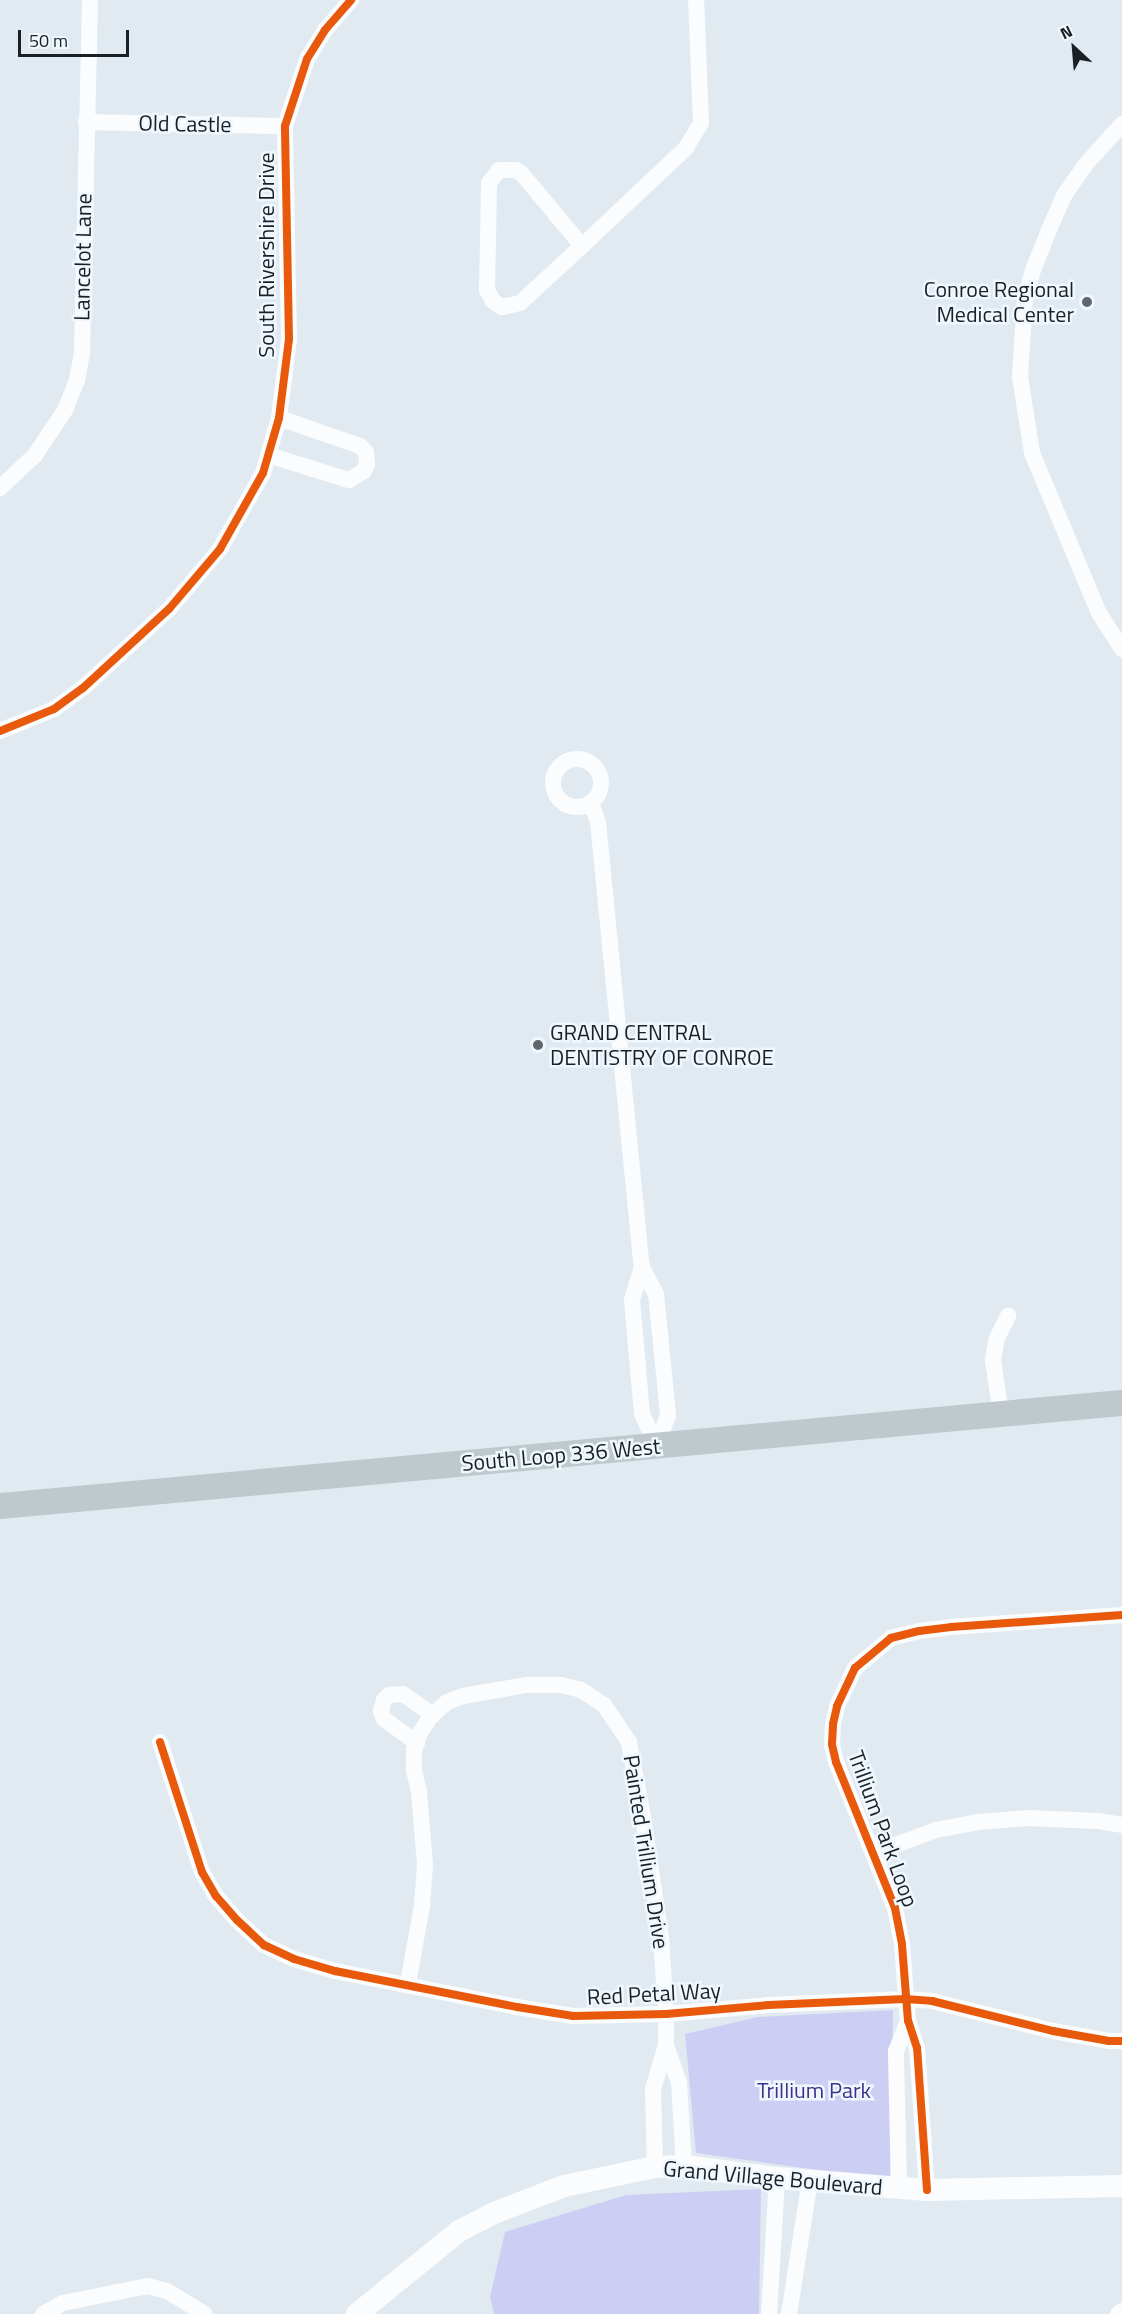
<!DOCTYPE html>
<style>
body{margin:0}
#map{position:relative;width:1122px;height:2314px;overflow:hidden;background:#e2eaf1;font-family:"Titillium Web",sans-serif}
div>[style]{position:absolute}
.green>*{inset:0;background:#cdcef4}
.street>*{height:16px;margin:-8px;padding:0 8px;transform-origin:8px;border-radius:8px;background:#fbfcfd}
.street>.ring{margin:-8px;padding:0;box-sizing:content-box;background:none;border:16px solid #fbfcfd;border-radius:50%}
.secondary>*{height:22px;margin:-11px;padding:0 11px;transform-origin:11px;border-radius:11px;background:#fbfcfd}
.primary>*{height:26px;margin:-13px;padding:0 13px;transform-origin:13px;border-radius:13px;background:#bfc9cd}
.cycleway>*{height:8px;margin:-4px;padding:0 4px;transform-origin:4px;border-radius:4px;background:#e8590c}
.dots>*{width:16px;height:16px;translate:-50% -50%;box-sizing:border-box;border:3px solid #eff8ff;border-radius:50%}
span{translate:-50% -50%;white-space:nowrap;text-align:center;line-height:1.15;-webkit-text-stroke:5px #eff8ff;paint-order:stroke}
.street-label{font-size:22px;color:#1b2024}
.poi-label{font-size:22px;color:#1b2024}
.right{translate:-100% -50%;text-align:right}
.left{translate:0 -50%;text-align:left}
.park-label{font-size:22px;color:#423088}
.north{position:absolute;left:1044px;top:18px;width:60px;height:60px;-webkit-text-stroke:4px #eff8ff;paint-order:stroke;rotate:334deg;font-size:16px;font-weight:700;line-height:24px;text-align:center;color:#1b2024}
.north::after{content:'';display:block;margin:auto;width:21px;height:27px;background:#1b2024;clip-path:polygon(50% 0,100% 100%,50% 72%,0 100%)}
.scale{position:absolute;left:18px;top:30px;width:111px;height:27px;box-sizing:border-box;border:3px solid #1b2024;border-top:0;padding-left:8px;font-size:18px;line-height:21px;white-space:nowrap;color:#1b2024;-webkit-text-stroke:4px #eff8ff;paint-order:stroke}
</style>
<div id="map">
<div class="green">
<div style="clip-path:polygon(893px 2010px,890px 2180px,696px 2153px,685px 2034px,758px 2017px)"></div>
<div style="clip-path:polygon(761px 2189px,759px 2314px,494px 2314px,490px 2297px,505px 2232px,626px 2195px)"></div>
</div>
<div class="street">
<div style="left:86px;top:122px;width:199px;rotate:1.2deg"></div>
<div style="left:1122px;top:124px;width:54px;rotate:132deg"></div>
<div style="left:1086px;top:164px;width:39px;rotate:125deg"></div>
<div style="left:1064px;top:196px;width:37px;rotate:114deg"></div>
<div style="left:1049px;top:230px;width:43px;rotate:111.8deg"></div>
<div style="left:1033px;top:270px;width:30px;rotate:105deg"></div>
<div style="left:1025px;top:299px;width:78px;rotate:93.7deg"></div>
<div style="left:1020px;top:377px;width:77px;rotate:81deg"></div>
<div style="left:1032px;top:453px;width:173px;rotate:67.3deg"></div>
<div style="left:1099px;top:613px;width:43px;rotate:57.4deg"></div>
<div style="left:499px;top:170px;width:17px"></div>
<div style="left:516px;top:170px;width:7px;rotate:34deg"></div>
<div style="left:522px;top:174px;width:94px;rotate:50.2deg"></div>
<div style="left:582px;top:246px;width:84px;rotate:137.4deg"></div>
<div style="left:520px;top:303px;width:18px;rotate:167deg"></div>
<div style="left:502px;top:307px;width:11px;rotate:-146deg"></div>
<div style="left:493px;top:301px;width:13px;rotate:-119deg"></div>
<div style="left:487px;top:290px;width:107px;rotate:-88.9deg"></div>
<div style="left:489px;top:183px;width:16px;rotate:-52deg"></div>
<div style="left:582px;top:246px;width:143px;rotate:-43.3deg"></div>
<div style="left:686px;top:148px;width:29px;rotate:-59deg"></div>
<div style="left:701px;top:123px;width:123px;rotate:-92.3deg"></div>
<div style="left:268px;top:455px;width:85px;rotate:17.2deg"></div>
<div style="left:349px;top:480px;width:17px;rotate:-31deg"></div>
<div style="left:364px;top:471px;width:8px;rotate:-67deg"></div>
<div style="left:367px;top:464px;width:12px;rotate:-95deg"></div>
<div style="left:366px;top:452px;width:8px;rotate:-135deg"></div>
<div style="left:360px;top:446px;width:86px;rotate:-160.9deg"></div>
<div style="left:0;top:488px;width:48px;rotate:-43.3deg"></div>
<div style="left:35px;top:455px;width:54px;rotate:-56.3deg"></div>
<div style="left:65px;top:410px;width:31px;rotate:-68deg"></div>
<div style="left:77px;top:381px;width:29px;rotate:-80deg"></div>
<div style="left:82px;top:352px;width:352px;rotate:-88.7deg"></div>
<div style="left:0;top:731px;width:58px;rotate:-22.2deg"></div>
<div style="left:54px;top:709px;width:36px;rotate:-36deg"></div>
<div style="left:83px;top:688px;width:117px;rotate:-42.6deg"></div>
<div style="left:169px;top:609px;width:79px;rotate:-49.6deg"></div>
<div style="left:220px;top:549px;width:87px;rotate:-60.5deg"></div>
<div style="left:263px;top:473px;width:57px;rotate:-73.8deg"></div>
<div style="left:279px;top:418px;width:80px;rotate:-82.8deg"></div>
<div style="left:289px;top:339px;width:213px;rotate:-91.1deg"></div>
<div style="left:285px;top:126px;width:71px;rotate:-71.8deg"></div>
<div style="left:307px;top:59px;width:34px;rotate:-58deg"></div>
<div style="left:325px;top:30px;width:40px;rotate:-49deg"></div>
<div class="ring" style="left:553px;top:759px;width:32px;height:32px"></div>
<div style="left:591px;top:803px;width:20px;rotate:70deg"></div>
<div style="left:598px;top:822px;width:447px;rotate:84.4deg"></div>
<div style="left:642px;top:1267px;width:30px;rotate:63deg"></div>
<div style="left:656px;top:1294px;width:122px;rotate:84.3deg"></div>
<div style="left:668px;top:1415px;width:33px;rotate:110deg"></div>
<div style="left:642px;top:1267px;width:34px;rotate:107deg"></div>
<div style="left:632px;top:1300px;width:114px;rotate:85deg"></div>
<div style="left:642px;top:1414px;width:35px;rotate:65deg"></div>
<div style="left:1001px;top:1415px;width:56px;rotate:-98.3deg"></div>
<div style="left:993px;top:1360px;width:22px;rotate:-80deg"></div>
<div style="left:997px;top:1338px;width:25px;rotate:-63deg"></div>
<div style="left:160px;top:1742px;width:137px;rotate:72.1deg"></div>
<div style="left:202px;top:1872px;width:28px;rotate:60deg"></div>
<div style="left:216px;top:1896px;width:32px;rotate:49deg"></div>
<div style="left:237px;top:1920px;width:37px;rotate:43deg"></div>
<div style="left:264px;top:1945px;width:33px;rotate:25deg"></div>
<div style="left:294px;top:1959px;width:43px;rotate:16.3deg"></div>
<div style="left:335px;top:1971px;width:186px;rotate:11.2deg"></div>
<div style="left:517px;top:2007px;width:57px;rotate:9.1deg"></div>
<div style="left:573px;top:2016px;width:93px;rotate:-1.2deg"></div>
<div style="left:666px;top:2014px;width:103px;rotate:-5deg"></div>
<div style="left:769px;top:2005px;width:136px;rotate:-2.5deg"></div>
<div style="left:905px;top:1999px;width:27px;rotate:4deg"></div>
<div style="left:932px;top:2001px;width:125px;rotate:13.9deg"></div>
<div style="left:1053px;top:2031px;width:57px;rotate:10.1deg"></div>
<div style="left:1109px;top:2041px;width:13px"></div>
<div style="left:417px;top:1743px;width:41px;rotate:-144deg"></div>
<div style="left:384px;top:1719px;width:9px;rotate:-111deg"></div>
<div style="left:381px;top:1711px;width:11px;rotate:-75deg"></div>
<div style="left:384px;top:1700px;width:7px;rotate:-45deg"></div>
<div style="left:389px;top:1695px;width:14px;rotate:-4deg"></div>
<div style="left:403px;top:1694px;width:37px;rotate:35deg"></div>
<div style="left:874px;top:1853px;width:66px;rotate:-20.4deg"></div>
<div style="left:936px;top:1830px;width:44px;rotate:-10.5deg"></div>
<div style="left:979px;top:1822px;width:48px;rotate:-4.8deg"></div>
<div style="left:1027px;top:1818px;width:71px;rotate:2.4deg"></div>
<div style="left:1098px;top:1821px;width:24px;rotate:9deg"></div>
<div style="left:408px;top:1983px;width:78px;rotate:-79.7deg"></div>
<div style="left:422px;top:1906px;width:41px;rotate:-85.8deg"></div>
<div style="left:425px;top:1865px;width:73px;rotate:-94.7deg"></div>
<div style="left:419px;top:1792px;width:23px;rotate:-103deg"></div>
<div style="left:414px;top:1770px;width:19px;rotate:-90deg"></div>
<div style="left:414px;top:1751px;width:19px;rotate:-72deg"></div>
<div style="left:420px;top:1733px;width:19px;rotate:-58deg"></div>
<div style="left:430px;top:1717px;width:23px;rotate:-41deg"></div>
<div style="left:447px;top:1702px;width:17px;rotate:-21deg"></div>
<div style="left:463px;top:1696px;width:65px;rotate:-9.8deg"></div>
<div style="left:527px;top:1685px;width:34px"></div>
<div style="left:561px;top:1685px;width:21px;rotate:14deg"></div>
<div style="left:581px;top:1690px;width:27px;rotate:33deg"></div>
<div style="left:604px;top:1705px;width:45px;rotate:56deg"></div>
<div style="left:629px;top:1742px;width:76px;rotate:79.4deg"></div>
<div style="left:643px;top:1817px;width:121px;rotate:81.5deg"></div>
<div style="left:661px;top:1937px;width:77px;rotate:86.3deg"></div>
<div style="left:666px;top:2014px;width:31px;rotate:90deg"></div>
<div style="left:666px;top:2045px;width:46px;rotate:106.5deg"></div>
<div style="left:653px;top:2089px;width:78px;rotate:88.5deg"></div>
<div style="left:666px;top:2045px;width:39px;rotate:71deg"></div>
<div style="left:679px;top:2082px;width:84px;rotate:86.6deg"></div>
<div style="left:899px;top:2188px;width:137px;rotate:-91.3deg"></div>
<div style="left:896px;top:2051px;width:32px;rotate:-68deg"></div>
<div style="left:927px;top:2190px;width:142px;rotate:-94deg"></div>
<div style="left:917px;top:2048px;width:28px;rotate:-108deg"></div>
<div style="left:908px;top:2021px;width:77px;rotate:-94.5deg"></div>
<div style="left:902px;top:1944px;width:37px;rotate:-101deg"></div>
<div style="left:895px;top:1908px;width:157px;rotate:-112deg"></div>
<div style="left:836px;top:1762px;width:18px;rotate:-103deg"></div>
<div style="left:832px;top:1744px;width:20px;rotate:-87deg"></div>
<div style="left:833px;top:1724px;width:18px;rotate:-77deg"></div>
<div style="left:837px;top:1706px;width:42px;rotate:-64.7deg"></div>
<div style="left:855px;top:1668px;width:47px;rotate:-39.8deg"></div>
<div style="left:891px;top:1638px;width:29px;rotate:-14deg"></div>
<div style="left:919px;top:1631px;width:32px;rotate:-7deg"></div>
<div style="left:951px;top:1627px;width:171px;rotate:-4deg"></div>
<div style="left:43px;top:2314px;width:23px;rotate:-29deg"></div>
<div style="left:63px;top:2303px;width:87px;rotate:-11.3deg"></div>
<div style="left:148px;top:2286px;width:20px;rotate:15deg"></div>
<div style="left:167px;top:2291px;width:44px;rotate:31.2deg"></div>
<div style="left:769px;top:2314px;width:136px;rotate:-86.6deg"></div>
<div style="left:789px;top:2314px;width:136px;rotate:-81.1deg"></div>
<div style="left:1118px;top:2314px;width:5px;rotate:-37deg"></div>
</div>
<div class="secondary">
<div style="left:357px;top:2314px;width:132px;rotate:-39.1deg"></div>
<div style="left:459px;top:2231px;width:39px;rotate:-27deg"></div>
<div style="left:494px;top:2213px;width:75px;rotate:-21.1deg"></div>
<div style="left:564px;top:2186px;width:93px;rotate:-11.8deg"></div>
<div style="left:655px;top:2167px;width:29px;rotate:-2deg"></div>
<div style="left:684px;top:2166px;width:94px;rotate:7.4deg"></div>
<div style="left:777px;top:2178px;width:150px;rotate:4.6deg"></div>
<div style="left:927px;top:2190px;width:195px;rotate:-1.2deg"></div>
</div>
<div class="primary">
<div style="left:0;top:1506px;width:1127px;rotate:-5.25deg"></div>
</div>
<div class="cycleway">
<div style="left:0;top:731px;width:58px;rotate:-22.2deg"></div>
<div style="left:54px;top:709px;width:36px;rotate:-36deg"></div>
<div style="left:83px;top:688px;width:117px;rotate:-42.6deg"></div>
<div style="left:169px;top:609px;width:79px;rotate:-49.6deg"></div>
<div style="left:220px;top:549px;width:87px;rotate:-60.5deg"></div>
<div style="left:263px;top:473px;width:57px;rotate:-73.8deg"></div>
<div style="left:279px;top:418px;width:80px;rotate:-82.8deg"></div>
<div style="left:289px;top:339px;width:213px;rotate:-91.1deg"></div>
<div style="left:285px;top:126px;width:71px;rotate:-71.8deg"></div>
<div style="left:307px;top:59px;width:34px;rotate:-58deg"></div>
<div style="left:325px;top:30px;width:40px;rotate:-49deg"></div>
<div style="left:160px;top:1742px;width:137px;rotate:72.1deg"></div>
<div style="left:202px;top:1872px;width:28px;rotate:60deg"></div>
<div style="left:216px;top:1896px;width:32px;rotate:49deg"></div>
<div style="left:237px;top:1920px;width:37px;rotate:43deg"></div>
<div style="left:264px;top:1945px;width:33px;rotate:25deg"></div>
<div style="left:294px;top:1959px;width:43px;rotate:16.3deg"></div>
<div style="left:335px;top:1971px;width:186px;rotate:11.2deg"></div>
<div style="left:517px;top:2007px;width:57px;rotate:9.1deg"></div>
<div style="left:573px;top:2016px;width:93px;rotate:-1.2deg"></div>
<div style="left:666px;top:2014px;width:103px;rotate:-5deg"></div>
<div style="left:769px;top:2005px;width:136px;rotate:-2.5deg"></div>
<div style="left:905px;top:1999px;width:27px;rotate:4deg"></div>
<div style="left:932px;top:2001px;width:125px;rotate:13.9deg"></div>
<div style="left:1053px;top:2031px;width:57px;rotate:10.1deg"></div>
<div style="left:1109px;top:2041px;width:13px"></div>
<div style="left:927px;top:2190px;width:142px;rotate:-94deg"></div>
<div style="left:917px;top:2048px;width:28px;rotate:-108deg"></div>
<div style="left:908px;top:2021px;width:77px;rotate:-94.5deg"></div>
<div style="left:902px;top:1944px;width:37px;rotate:-101deg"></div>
<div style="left:895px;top:1908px;width:157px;rotate:-112deg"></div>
<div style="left:836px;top:1762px;width:18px;rotate:-103deg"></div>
<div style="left:832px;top:1744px;width:20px;rotate:-87deg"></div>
<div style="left:833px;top:1724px;width:18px;rotate:-77deg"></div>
<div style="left:837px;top:1706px;width:42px;rotate:-64.7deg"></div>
<div style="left:855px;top:1668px;width:47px;rotate:-39.8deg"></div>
<div style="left:891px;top:1638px;width:29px;rotate:-14deg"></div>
<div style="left:919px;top:1631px;width:32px;rotate:-7deg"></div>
<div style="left:951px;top:1627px;width:171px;rotate:-4deg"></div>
</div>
<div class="dots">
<div style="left:1087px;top:302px;background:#61676c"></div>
<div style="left:538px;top:1045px;background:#61676c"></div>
</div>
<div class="street-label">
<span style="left:185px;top:124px;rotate:1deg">Old Castle</span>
<span style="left:267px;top:255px;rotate:-90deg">South Rivershire Drive</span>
<span style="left:83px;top:257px;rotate:-89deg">Lancelot Lane</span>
<span style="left:561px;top:1455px;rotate:-5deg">South Loop 336 West</span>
<span style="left:883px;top:1829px;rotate:70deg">Trillium Park Loop</span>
<span style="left:646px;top:1852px;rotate:81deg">Painted Trillium Drive</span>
<span style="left:654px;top:1994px;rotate:-3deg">Red Petal Way</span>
<span style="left:773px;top:2178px;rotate:5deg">Grand Village Boulevard</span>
</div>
<div class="poi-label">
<span class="right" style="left:1074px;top:302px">Conroe Regional<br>Medical Center</span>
<span class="left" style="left:550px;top:1045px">GRAND CENTRAL<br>DENTISTRY OF CONROE</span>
</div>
<div class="park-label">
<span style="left:814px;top:2091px">Trillium Park</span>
</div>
<div class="north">N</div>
<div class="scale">50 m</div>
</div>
